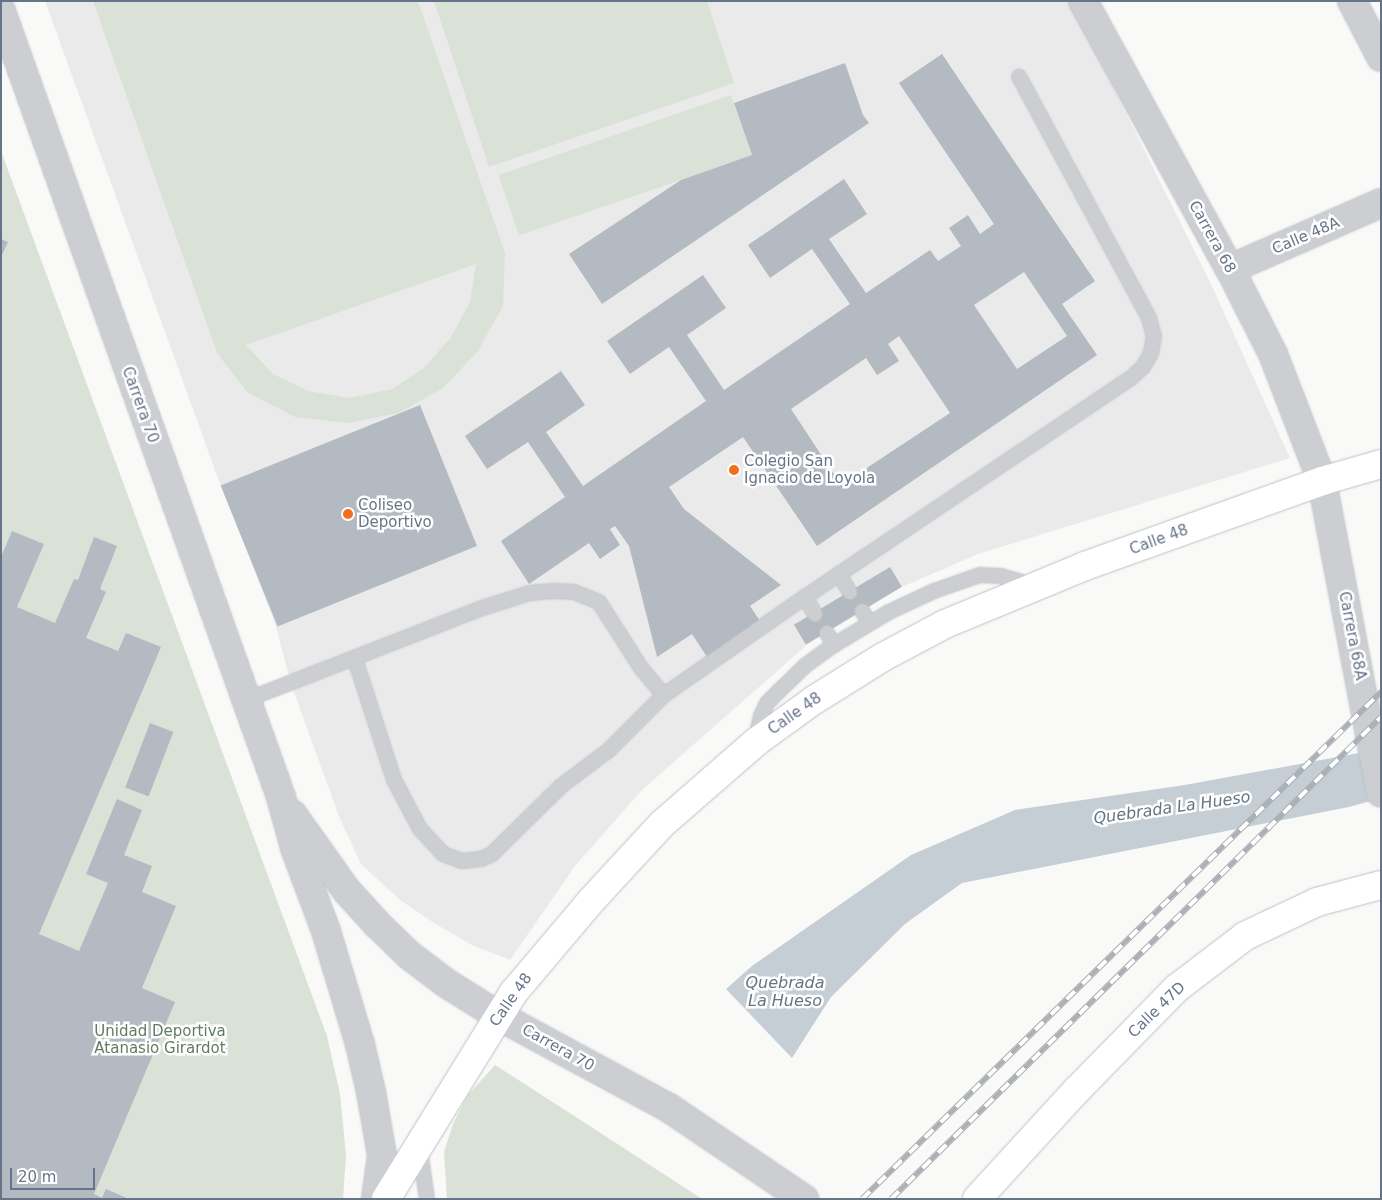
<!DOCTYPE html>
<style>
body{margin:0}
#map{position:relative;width:1382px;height:1200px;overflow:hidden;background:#f9f9f7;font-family:"DejaVu Sans",sans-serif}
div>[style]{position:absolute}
.built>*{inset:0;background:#eaeaea}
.green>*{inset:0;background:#dae2d7;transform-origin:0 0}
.water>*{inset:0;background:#c5ced5}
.building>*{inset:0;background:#b4bac1;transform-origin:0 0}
.roads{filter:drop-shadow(0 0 1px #bdc1c7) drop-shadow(0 0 1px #bdc1c7)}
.service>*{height:14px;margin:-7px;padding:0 7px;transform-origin:7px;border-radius:7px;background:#ccced2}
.minor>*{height:28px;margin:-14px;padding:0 14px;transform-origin:14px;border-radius:14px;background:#ccced2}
.tertiary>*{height:28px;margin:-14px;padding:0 14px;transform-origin:14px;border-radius:14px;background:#ccced2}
.secondary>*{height:28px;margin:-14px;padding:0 14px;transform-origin:14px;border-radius:14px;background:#fff}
.rail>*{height:5.5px;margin-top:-2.75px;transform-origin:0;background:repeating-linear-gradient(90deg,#fff 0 11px,#abafb6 0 22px);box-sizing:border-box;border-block:1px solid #abafb6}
.dots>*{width:14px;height:14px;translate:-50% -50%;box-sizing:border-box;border:2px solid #fff;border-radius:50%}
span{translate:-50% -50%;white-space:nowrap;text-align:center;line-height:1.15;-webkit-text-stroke:5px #fff;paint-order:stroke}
.street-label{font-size:15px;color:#66748a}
.poi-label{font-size:15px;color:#66748a}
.left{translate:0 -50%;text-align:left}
.park-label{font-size:15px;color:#637b61}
.water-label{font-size:16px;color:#627685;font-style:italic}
.frame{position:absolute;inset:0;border:2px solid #66748a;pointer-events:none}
.scale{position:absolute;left:10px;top:1168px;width:85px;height:22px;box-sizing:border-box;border:2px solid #66748a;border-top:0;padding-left:6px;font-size:15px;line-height:18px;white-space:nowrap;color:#66748a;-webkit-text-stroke:4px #fff;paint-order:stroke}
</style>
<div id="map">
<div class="built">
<div style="clip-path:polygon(45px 1px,1070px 1px,1211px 284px,1290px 458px,978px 554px,902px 587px,807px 645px,643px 789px,575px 866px,510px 960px,472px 945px,434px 923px,400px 900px,361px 864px,340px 819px,291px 684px,275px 623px,219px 481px)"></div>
</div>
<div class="green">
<div style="clip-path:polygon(evenodd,93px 1px,418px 1px,505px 253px,503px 306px,478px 351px,443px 388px,399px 413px,348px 423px,295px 417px,248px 393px,217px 353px,93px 1px,476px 264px,470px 302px,451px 337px,425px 367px,392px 389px,350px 398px,308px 391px,273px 374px,246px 345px,476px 264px)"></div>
<div style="clip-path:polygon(434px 1px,707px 1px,734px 83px,489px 167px)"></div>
<div style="left:731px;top:95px;width:64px;height:246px;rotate:71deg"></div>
<div style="clip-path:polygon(1px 151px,327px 1036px,340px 1094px,346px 1155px,343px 1199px,1px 1199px)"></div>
<div style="clip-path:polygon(495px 1065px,596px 1130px,702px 1199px,447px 1199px,444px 1152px,453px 1124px,467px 1096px)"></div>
</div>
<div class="water">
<div style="clip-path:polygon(1381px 749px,1381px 798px,1349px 807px,962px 883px,905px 924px,831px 997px,792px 1058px,726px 989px,752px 966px,911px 855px,1015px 810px,1185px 785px)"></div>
</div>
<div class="building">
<div style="clip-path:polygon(evenodd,942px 54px,1095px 281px,1062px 304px,1097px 355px,817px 546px,743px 437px,669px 487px,684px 509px,781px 585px,750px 606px,762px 624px,709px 660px,692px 634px,657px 657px,629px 546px,615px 526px,610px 529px,620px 545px,600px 559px,589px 543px,529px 584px,501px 541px,565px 497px,528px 442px,487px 469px,465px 436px,561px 371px,585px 405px,546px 432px,583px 486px,706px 401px,669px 347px,630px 374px,607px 341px,703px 275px,726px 308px,687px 335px,724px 390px,850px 304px,812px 249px,770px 278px,748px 245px,844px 179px,867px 214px,829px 239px,866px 293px,930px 250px,938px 261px,961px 246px,949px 228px,968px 215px,980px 234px,994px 224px,899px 83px,942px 54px,1024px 272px,1067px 336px,1017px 369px,974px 305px,1024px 272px,942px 54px,899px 336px,950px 413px,841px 485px,791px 409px,866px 358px,877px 375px,899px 361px,888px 344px,899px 336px)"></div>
<div style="clip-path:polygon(845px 63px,863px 115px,869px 123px,602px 304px,569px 254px,681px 180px,752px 155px,734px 103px)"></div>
<div style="clip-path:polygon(1px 239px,8px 242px,1px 257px)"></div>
<div style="left:420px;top:405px;width:152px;height:215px;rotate:68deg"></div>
<div style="clip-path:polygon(12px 531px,44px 544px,17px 607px,55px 623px,74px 579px,78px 580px,94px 537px,117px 546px,100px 589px,106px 592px,86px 638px,118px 651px,126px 633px,161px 647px,39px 934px,79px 951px,108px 883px,86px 874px,117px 799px,142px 810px,124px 855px,152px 866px,142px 892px,176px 906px,142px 988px,175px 1002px,94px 1194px,102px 1198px,106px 1189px,129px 1199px,1px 1199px,1px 557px)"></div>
<div style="left:890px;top:567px;width:23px;height:112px;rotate:59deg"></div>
<div style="left:150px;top:723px;width:25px;height:69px;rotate:21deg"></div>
</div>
<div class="roads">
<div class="service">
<div style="left:839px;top:574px;width:21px;rotate:59deg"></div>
<div style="left:805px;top:597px;width:20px;rotate:60deg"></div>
<div style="left:862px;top:611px;width:14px;rotate:56deg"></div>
<div style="left:827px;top:633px;width:14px;rotate:60deg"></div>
<div style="left:355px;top:659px;width:127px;rotate:72.1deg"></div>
<div style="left:394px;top:780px;width:55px;rotate:62deg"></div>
<div style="left:420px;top:829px;width:34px;rotate:47deg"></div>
<div style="left:443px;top:854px;width:20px;rotate:20deg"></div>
<div style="left:462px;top:861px;width:19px;rotate:-6deg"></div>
<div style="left:481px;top:859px;width:12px;rotate:-24deg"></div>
<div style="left:492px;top:854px;width:97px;rotate:-44.6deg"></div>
<div style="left:561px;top:786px;width:60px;rotate:-36.9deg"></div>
<div style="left:609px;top:750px;width:78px;rotate:-45deg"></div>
<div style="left:664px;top:695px;width:172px;rotate:-34.8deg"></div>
<div style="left:805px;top:597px;width:391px;rotate:-33.9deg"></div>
<div style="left:1130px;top:379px;width:18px;rotate:-43deg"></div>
<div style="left:1143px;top:367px;width:16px;rotate:-60deg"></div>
<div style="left:1151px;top:353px;width:17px;rotate:-80deg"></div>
<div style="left:1154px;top:336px;width:19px;rotate:-106deg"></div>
<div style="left:1149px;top:318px;width:274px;rotate:-118.3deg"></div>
<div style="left:246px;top:700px;width:250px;rotate:-21.3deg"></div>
<div style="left:479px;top:609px;width:53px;rotate:-17.4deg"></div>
<div style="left:530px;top:593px;width:24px;rotate:-5deg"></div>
<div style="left:554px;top:591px;width:20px;rotate:3deg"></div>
<div style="left:574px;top:592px;width:27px;rotate:22deg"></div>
<div style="left:599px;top:602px;width:78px;rotate:57.5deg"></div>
<div style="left:641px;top:668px;width:35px;rotate:50deg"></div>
<div style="left:756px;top:739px;width:24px;rotate:-78deg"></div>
<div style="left:761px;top:716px;width:14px;rotate:-65deg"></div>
<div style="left:767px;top:703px;width:16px;rotate:-45deg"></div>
<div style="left:778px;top:692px;width:39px;rotate:-44deg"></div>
<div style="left:806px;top:665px;width:34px;rotate:-36deg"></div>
<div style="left:834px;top:645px;width:64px;rotate:-31deg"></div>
<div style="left:889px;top:612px;width:50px;rotate:-25deg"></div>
<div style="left:934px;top:591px;width:49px;rotate:-19.2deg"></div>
<div style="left:980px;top:575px;width:21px;rotate:3deg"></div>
<div style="left:1001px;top:576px;width:33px;rotate:16deg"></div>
<div style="left:420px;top:1150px;width:49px;rotate:81.9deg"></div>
</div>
<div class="minor">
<div style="left:1083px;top:1px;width:306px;rotate:61.3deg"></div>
<div style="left:1230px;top:269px;width:95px;rotate:63.2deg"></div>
<div style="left:1273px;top:354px;width:136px;rotate:68.9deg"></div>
<div style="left:1352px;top:1px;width:63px;rotate:62.6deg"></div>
<div style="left:1230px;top:269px;width:165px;rotate:-23.6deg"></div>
</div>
<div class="tertiary">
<div style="left:1px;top:11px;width:834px;rotate:70.39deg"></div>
<div style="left:281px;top:797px;width:53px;rotate:74.6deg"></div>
<div style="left:295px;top:848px;width:89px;rotate:69.5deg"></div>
<div style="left:326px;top:931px;width:118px;rotate:73.3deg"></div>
<div style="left:360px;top:1044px;width:49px;rotate:77.1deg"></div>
<div style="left:371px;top:1092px;width:64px;rotate:80.1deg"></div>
<div style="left:382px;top:1155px;width:44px;rotate:97.8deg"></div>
<div style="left:1322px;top:481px;width:317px;rotate:79.3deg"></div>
<div style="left:292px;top:814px;width:95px;rotate:54.5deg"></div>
<div style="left:347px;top:891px;width:45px;rotate:47.7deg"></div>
<div style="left:377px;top:924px;width:45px;rotate:44.1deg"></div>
<div style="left:409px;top:955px;width:46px;rotate:37.1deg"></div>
<div style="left:446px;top:983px;width:62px;rotate:31.9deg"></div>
<div style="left:499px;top:1016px;width:193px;rotate:28.4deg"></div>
<div style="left:669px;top:1108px;width:163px;rotate:34deg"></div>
</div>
<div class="secondary">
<div style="left:386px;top:1199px;width:243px;rotate:-58.3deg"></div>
<div style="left:514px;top:992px;width:118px;rotate:-49.8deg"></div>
<div style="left:590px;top:902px;width:106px;rotate:-47.3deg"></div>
<div style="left:662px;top:824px;width:125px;rotate:-41.1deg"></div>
<div style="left:756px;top:742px;width:72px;rotate:-35.9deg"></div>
<div style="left:814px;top:700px;width:81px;rotate:-31.9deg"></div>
<div style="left:883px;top:657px;width:70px;rotate:-28deg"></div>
<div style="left:945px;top:624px;width:152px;rotate:-22.5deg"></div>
<div style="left:1085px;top:566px;width:252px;rotate:-19.7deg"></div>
<div style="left:1322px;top:481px;width:61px;rotate:-16.1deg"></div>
<div style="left:977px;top:1199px;width:148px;rotate:-47.5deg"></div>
<div style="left:1077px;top:1090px;width:143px;rotate:-45.6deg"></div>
<div style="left:1177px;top:988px;width:86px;rotate:-37.4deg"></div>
<div style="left:1245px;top:936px;width:80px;rotate:-25.3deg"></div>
<div style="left:1317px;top:902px;width:66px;rotate:-14.9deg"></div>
</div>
</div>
<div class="rail">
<div style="left:862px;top:1199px;width:726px;rotate:-44.33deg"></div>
<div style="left:891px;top:1199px;width:687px;rotate:-44.53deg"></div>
</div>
<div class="dots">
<div style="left:734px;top:470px;background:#f1701f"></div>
<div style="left:348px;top:514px;background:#f1701f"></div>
</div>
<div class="street-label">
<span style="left:1306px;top:236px;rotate:-23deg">Calle 48A</span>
<span style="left:1212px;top:237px;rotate:61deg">Carrera 68</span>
<span style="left:140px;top:405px;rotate:70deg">Carrera 70</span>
<span style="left:1159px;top:540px;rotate:-20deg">Calle 48</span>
<span style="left:1352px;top:636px;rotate:79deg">Carrera 68A</span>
<span style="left:795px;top:714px;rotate:-35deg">Calle 48</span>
<span style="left:511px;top:1000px;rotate:-55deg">Calle 48</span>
<span style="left:1157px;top:1010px;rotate:-44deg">Calle 47D</span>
<span style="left:558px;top:1048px;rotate:29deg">Carrera 70</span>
</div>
<div class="poi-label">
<span class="left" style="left:744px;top:470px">Colegio San<br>Ignacio de Loyola</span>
<span class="left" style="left:358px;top:514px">Coliseo<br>Deportivo</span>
</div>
<div class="park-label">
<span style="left:160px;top:1040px">Unidad Deportiva<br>Atanasio Girardot</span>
</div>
<div class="water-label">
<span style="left:1172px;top:808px;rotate:-8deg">Quebrada La Hueso</span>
<span style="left:785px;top:992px">Quebrada<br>La Hueso</span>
</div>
<div class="frame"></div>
<div class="scale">20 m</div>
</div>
